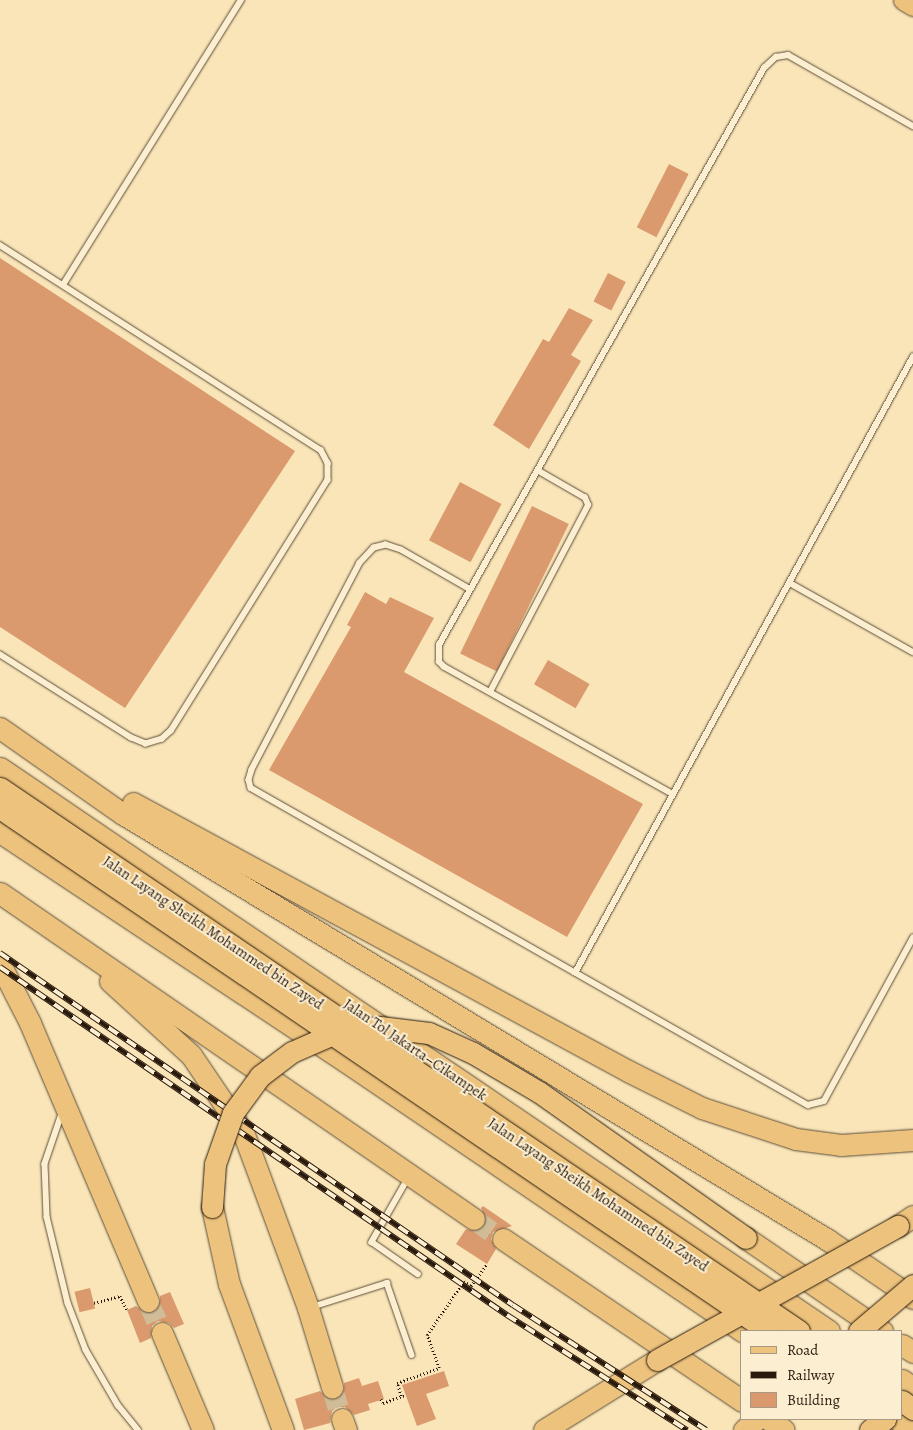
<!DOCTYPE html>
<meta charset="utf-8">
<style>
body{margin:0}
#map{position:relative;width:913px;height:1430px;overflow:hidden;background:#f9e5b8;font-family:Alegreya,serif}
div>[style]{position:absolute}
.building>*{inset:0;background:#da9a6d;transform-origin:0 0}
.highway-tunnel>*{height:21px;margin-top:-10.5px;transform-origin:0;background:repeating-linear-gradient(90deg,#d0bc96 0 21px,transparent 0 32px)}
.path>*{height:2.5px;margin-top:-1.25px;transform-origin:0;background:repeating-linear-gradient(90deg,#2a1a0d 0 1px,transparent 0 3.5px)}
.roads{filter:drop-shadow(0 0 1px #5e4d38) drop-shadow(0 0 1px #5e4d38)}
.lane>*{height:5.5px;margin:-2.75px;padding:0 2.75px;transform-origin:2.75px;border-radius:2.75px;background:#fbeed1}
.primary>*{height:19px;margin:-9.5px;padding:0 9.5px;transform-origin:9.5px;border-radius:9.5px;background:#ecc27c}
.highway>*{height:21px;margin:-10.5px;padding:0 10.5px;transform-origin:10.5px;border-radius:10.5px;background:#ecc27c}
.rail>*{height:5.5px;margin-top:-2.75px;transform-origin:0;background:repeating-linear-gradient(90deg,#fbeed1 0 11px,#2a1a0d 0 22px);box-sizing:border-box;border-block:1px solid #2a1a0d}
.bridges{filter:drop-shadow(0 0 1px #2a1a0d) drop-shadow(0 0 1px #2a1a0d)}
.highway-bridge>*{height:21px;margin:-10.5px;padding:0 10.5px;transform-origin:10.5px;border-radius:10.5px;background:#ecc27c}
span{translate:-50% -50%;white-space:nowrap;text-align:center;line-height:1.15;-webkit-text-stroke:4px #fbeed1;paint-order:stroke}
.street-label{font-size:15px;color:#2a1a0d}
.legend{position:absolute;left:740px;top:1330px;width:162px;height:90px;box-sizing:border-box;background:#fbeed1;border:1px solid #a79983;margin:0;padding:6px 9px;list-style:none;font-size:15px;color:#2a1a0d}
.legend li{display:flex;align-items:center;gap:10px;height:25px}
.legend b{width:25px;border:1px solid #a79983}
</style>
<div id="map">
<div class="building">
<div style="left:669px;top:164px;width:22px;height:71px;rotate:27deg"></div>
<div style="clip-path:polygon(0 258px,295px 451px,125px 708px,0 627px)"></div>
<div style="left:608px;top:273px;width:20px;height:32px;rotate:27deg"></div>
<div style="clip-path:polygon(569px 308px,593px 320px,571px 355px,581px 361px,529px 449px,493px 425px,543px 339px,549px 342px)"></div>
<div style="left:460px;top:482px;width:47px;height:66px;rotate:28deg"></div>
<div style="left:532px;top:506px;width:41px;height:164px;rotate:26deg"></div>
<div style="clip-path:polygon(365px 592px,386px 604px,390px 597px,434px 618px,404px 672px,643px 804px,567px 937px,269px 770px,351px 627px,347px 625px)"></div>
<div style="left:548px;top:660px;width:48px;height:28px;rotate:30deg"></div>
<div style="clip-path:polygon(483px 1206px,512px 1226px,493px 1232px,491px 1239px,496px 1249px,487px 1264px,456px 1244px,466px 1229px,474px 1231px,484px 1226px,486px 1220px,481px 1208px)"></div>
<div style="left:90px;top:1288px;width:21px;height:16px;rotate:76deg"></div>
<div style="clip-path:polygon(170px 1292px,184px 1324px,174px 1328px,169px 1323px,158px 1321px,152px 1326px,151px 1338px,140px 1343px,127px 1310px,136px 1306px,146px 1313px,153px 1312px,160px 1303px,160px 1296px)"></div>
<div style="clip-path:polygon(444px 1371px,449px 1386px,426px 1394px,436px 1419px,417px 1426px,402px 1385px)"></div>
<div style="clip-path:polygon(359px 1378px,362px 1386px,378px 1381px,384px 1399px,368px 1404px,370px 1410px,354px 1415px,345px 1407px,337px 1407px,332px 1411px,330px 1423px,304px 1430px,295px 1399px,320px 1391px,329px 1399px,336px 1399px,344px 1390px,344px 1383px)"></div>
</div>
<div class="highway-tunnel">
<div style="left:474px;top:1219px;width:35px;rotate:35deg"></div>
<div style="left:148px;top:1301px;width:35px;rotate:66deg"></div>
<div style="left:332px;top:1387px;width:34px;rotate:73deg"></div>
</div>
<div class="path">
<div style="left:94px;top:1303px;width:27px;rotate:-15deg"></div>
<div style="left:120px;top:1296px;width:16px;rotate:63deg"></div>
<div style="left:401px;top:1396px;width:14px;rotate:-107deg"></div>
<div style="left:397px;top:1383px;width:45px;rotate:-19.7deg"></div>
<div style="left:439px;top:1368px;width:35px;rotate:-110deg"></div>
<div style="left:427px;top:1335px;width:65px;rotate:-55.6deg"></div>
<div style="left:464px;top:1281px;width:9px;rotate:36deg"></div>
<div style="left:471px;top:1286px;width:27px;rotate:-54deg"></div>
<div style="left:381px;top:1399px;width:4px;rotate:63deg"></div>
<div style="left:383px;top:1403px;width:23px;rotate:-20deg"></div>
</div>
<div class="roads">
<div class="lane">
<div style="left:0;top:245px;width:381px;rotate:32.6deg"></div>
<div style="left:321px;top:450px;width:15px;rotate:62deg"></div>
<div style="left:328px;top:463px;width:17px;rotate:90deg"></div>
<div style="left:328px;top:480px;width:296px;rotate:122deg"></div>
<div style="left:171px;top:731px;width:12px;rotate:138deg"></div>
<div style="left:162px;top:739px;width:17px;rotate:163deg"></div>
<div style="left:146px;top:744px;width:16px;rotate:-158deg"></div>
<div style="left:131px;top:738px;width:155px;rotate:-147.6deg"></div>
<div style="left:63px;top:285px;width:336px;rotate:-58deg"></div>
<div style="left:790px;top:583px;width:141px;rotate:29.3deg"></div>
<div style="left:469px;top:589px;width:78px;rotate:-150.2deg"></div>
<div style="left:401px;top:550px;width:16px;rotate:-162deg"></div>
<div style="left:386px;top:545px;width:12px;rotate:166deg"></div>
<div style="left:374px;top:548px;width:21px;rotate:133deg"></div>
<div style="left:360px;top:563px;width:233px;rotate:117.6deg"></div>
<div style="left:252px;top:770px;width:10px;rotate:107deg"></div>
<div style="left:249px;top:780px;width:8px;rotate:76deg"></div>
<div style="left:251px;top:788px;width:641px;rotate:29.65deg"></div>
<div style="left:808px;top:1105px;width:16px;rotate:-14deg"></div>
<div style="left:824px;top:1101px;width:186px;rotate:-61.4deg"></div>
<div style="left:490px;top:692px;width:211px;rotate:-62.3deg"></div>
<div style="left:588px;top:505px;width:8px;rotate:-113deg"></div>
<div style="left:585px;top:498px;width:54px;rotate:-150.1deg"></div>
<div style="left:672px;top:794px;width:261px;rotate:-150.9deg"></div>
<div style="left:444px;top:667px;width:7px;rotate:-135deg"></div>
<div style="left:439px;top:662px;width:17px;rotate:-90deg"></div>
<div style="left:439px;top:645px;width:662px;rotate:-60.61deg"></div>
<div style="left:764px;top:68px;width:16px;rotate:-43deg"></div>
<div style="left:776px;top:57px;width:12px;rotate:-9deg"></div>
<div style="left:788px;top:55px;width:144px;rotate:29.6deg"></div>
<div style="left:575px;top:973px;width:703px;rotate:-61.25deg"></div>
<div style="left:62px;top:1114px;width:53px;rotate:108.8deg"></div>
<div style="left:45px;top:1164px;width:53px;rotate:87.8deg"></div>
<div style="left:47px;top:1217px;width:89px;rotate:76.3deg"></div>
<div style="left:68px;top:1303px;width:50px;rotate:69deg"></div>
<div style="left:86px;top:1350px;width:64px;rotate:59.8deg"></div>
<div style="left:118px;top:1405px;width:32px;rotate:51deg"></div>
<div style="left:408px;top:1179px;width:73px;rotate:119.7deg"></div>
<div style="left:372px;top:1242px;width:56px;rotate:34.8deg"></div>
<div style="left:312px;top:1307px;width:79px;rotate:-17.7deg"></div>
<div style="left:387px;top:1283px;width:76px;rotate:70.9deg"></div>
</div>
<div class="primary">
<div style="left:903px;top:0;width:12px;rotate:31deg"></div>
</div>
<div class="highway">
<div style="left:0;top:728px;width:150px;rotate:35deg"></div>
<div style="left:123px;top:814px;width:824px;rotate:31.14deg"></div>
<div style="left:828px;top:1240px;width:103px;rotate:34.3deg"></div>
<div style="left:0;top:768px;width:1002px;rotate:34.18deg"></div>
<div style="left:133px;top:803px;width:563px;rotate:28.43deg"></div>
<div style="left:628px;top:1071px;width:83px;rotate:26.6deg"></div>
<div style="left:702px;top:1108px;width:99px;rotate:18.3deg"></div>
<div style="left:796px;top:1139px;width:45px;rotate:7.6deg"></div>
<div style="left:841px;top:1145px;width:72px;rotate:-4deg"></div>
<div style="left:0;top:832px;width:414px;rotate:33.6deg"></div>
<div style="left:345px;top:1061px;width:481px;rotate:34.2deg"></div>
<div style="left:0;top:893px;width:575px;rotate:34.52deg"></div>
<div style="left:0;top:964px;width:66px;rotate:63deg"></div>
<div style="left:30px;top:1023px;width:302px;rotate:67deg"></div>
<div style="left:110px;top:981px;width:110px;rotate:42.4deg"></div>
<div style="left:191px;top:1055px;width:93px;rotate:56deg"></div>
<div style="left:243px;top:1132px;width:188px;rotate:69.7deg"></div>
<div style="left:308px;top:1308px;width:83px;rotate:73.1deg"></div>
<div style="left:212px;top:1207px;width:79px;rotate:77.6deg"></div>
<div style="left:229px;top:1284px;width:156px;rotate:69.7deg"></div>
<div style="left:898px;top:1226px;width:18px;rotate:-34deg"></div>
<div style="left:746px;top:1238px;width:165px;rotate:34.4deg"></div>
<div style="left:503px;top:1239px;width:289px;rotate:34.1deg"></div>
<div style="left:162px;top:1333px;width:105px;rotate:67.1deg"></div>
<div style="left:902px;top:1345px;width:13px;rotate:32deg"></div>
<div style="left:902px;top:1380px;width:14px;rotate:36deg"></div>
<div style="left:342px;top:1419px;width:12px;rotate:70deg"></div>
<div style="left:768px;top:1419px;width:19px;rotate:35deg"></div>
<div style="left:897px;top:1419px;width:19px;rotate:35deg"></div>
<div style="left:544px;top:1430px;width:133px;rotate:-31.8deg"></div>
<div style="left:744px;top:1430px;width:17px;rotate:-40deg"></div>
</div>
</div>
<div class="rail">
<div style="left:0;top:953px;width:622px;rotate:34.46deg"></div>
<div style="left:513px;top:1305px;width:230px;rotate:32.9deg"></div>
<div style="left:0;top:967px;width:615px;rotate:34.47deg"></div>
<div style="left:507px;top:1315px;width:214px;rotate:32.6deg"></div>
</div>
<div class="bridges">
<div class="highway-bridge">
<div style="left:0;top:788px;width:966px;rotate:34.2deg"></div>
<div style="left:0;top:808px;width:929px;rotate:34.25deg"></div>
<div style="left:212px;top:1207px;width:43px;rotate:-86deg"></div>
<div style="left:215px;top:1164px;width:54px;rotate:-70.6deg"></div>
<div style="left:233px;top:1113px;width:46px;rotate:-53.9deg"></div>
<div style="left:260px;top:1076px;width:40px;rotate:-37deg"></div>
<div style="left:292px;top:1052px;width:45px;rotate:-23.7deg"></div>
<div style="left:333px;top:1034px;width:48px;rotate:-8.5deg"></div>
<div style="left:380px;top:1027px;width:49px;rotate:7deg"></div>
<div style="left:429px;top:1033px;width:48px;rotate:24.4deg"></div>
<div style="left:473px;top:1053px;width:77px;rotate:30.6deg"></div>
<div style="left:539px;top:1092px;width:253px;rotate:35.2deg"></div>
<div style="left:859px;top:1331px;width:71px;rotate:-40.4deg"></div>
<div style="left:657px;top:1360px;width:276px;rotate:-29.1deg"></div>
<div style="left:902px;top:1401px;width:14px;rotate:36deg"></div>
<div style="left:870px;top:1430px;width:19px;rotate:-36deg"></div>
</div>
</div>
<div class="street-label">
<span style="left:213px;top:933px;rotate:34deg">Jalan Layang Sheikh Mohammed bin Zayed</span>
<span style="left:415px;top:1050px;rotate:34deg">Jalan Tol Jakarta–Cikampek</span>
<span style="left:598px;top:1195px;rotate:34deg">Jalan Layang Sheikh Mohammed bin Zayed</span>
</div>
<ul class="legend">
<li><b style="height:6px;background:#ecc27c"></b>Road</li>
<li><b style="height:6px;background:#2a1a0d"></b>Railway</li>
<li><b style="height:14px;background:#da9a6d"></b>Building</li>
</ul>
</div>
